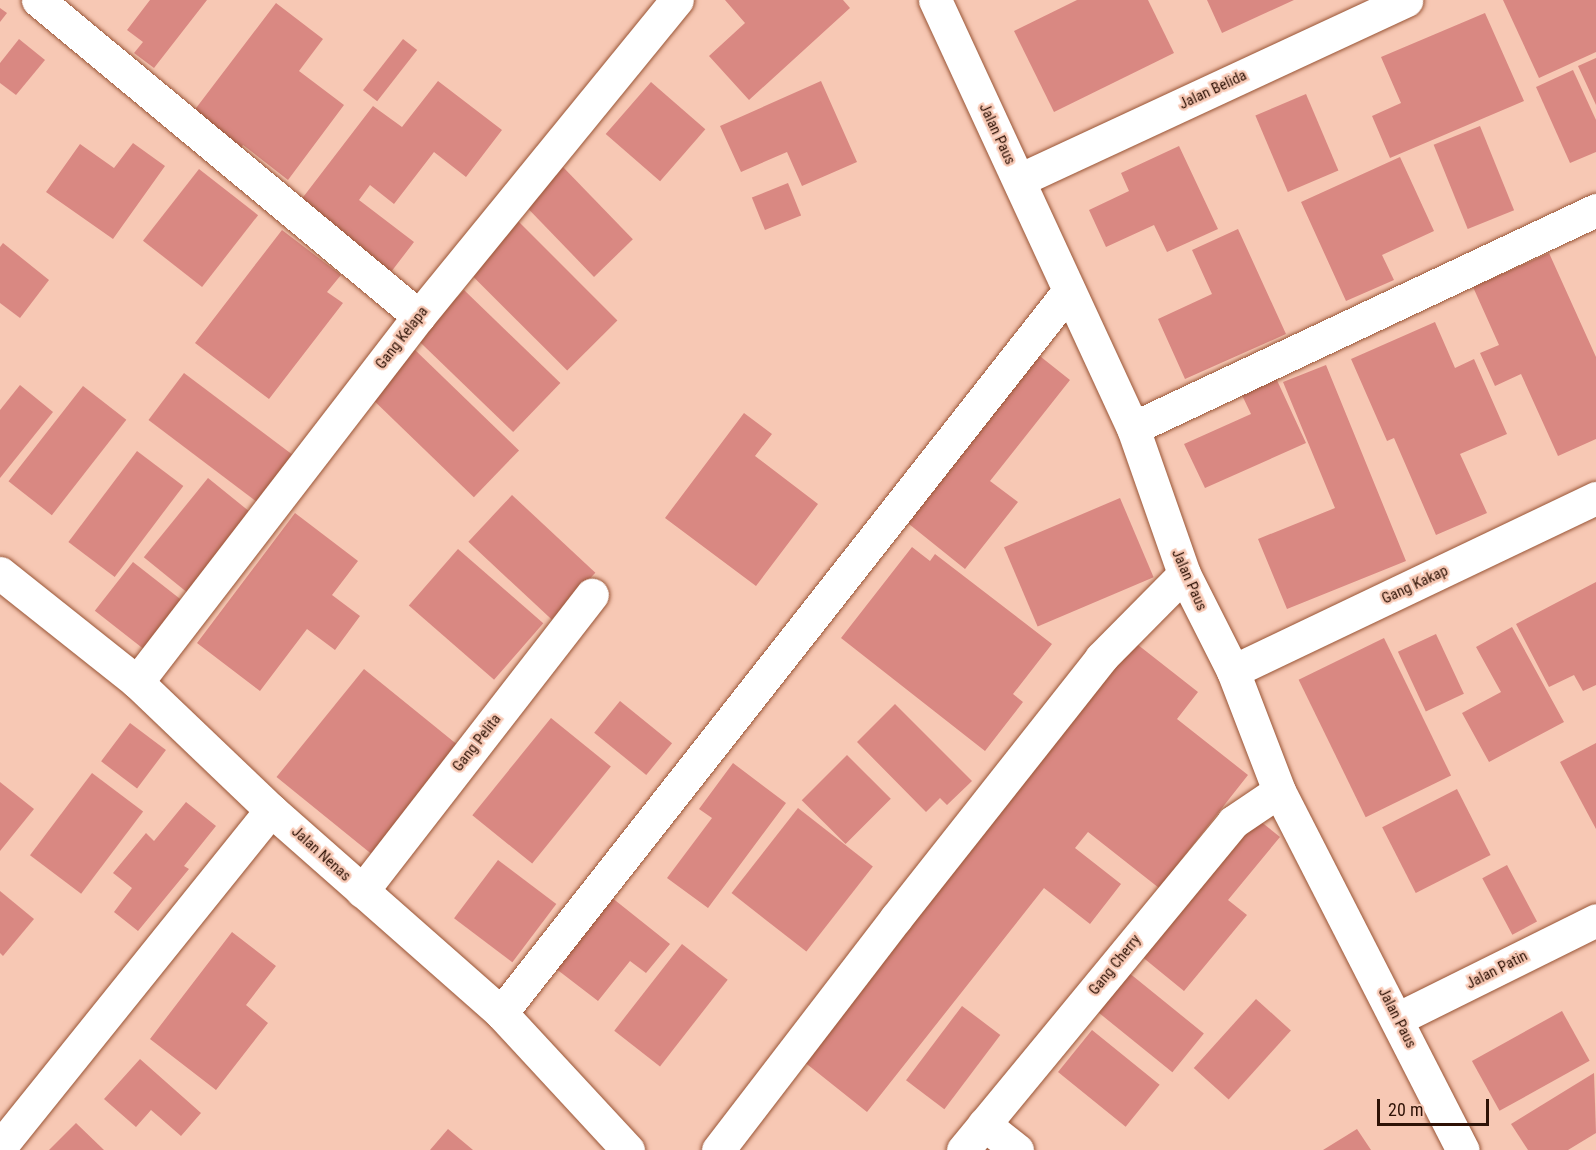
<!DOCTYPE html>
<style>
body{margin:0}
#map{position:relative;width:1596px;height:1150px;overflow:hidden;background:#f7c8b4;font-family:"Roboto Condensed",sans-serif}
div>[style]{position:absolute}
.building>*{inset:0;background:#d98882;transform-origin:0 0}
.roads{filter:drop-shadow(0 0 2px #995536) drop-shadow(0 0 2px #995536)}
.minor>*{height:33px;margin:-16.5px;padding:0 16.5px;transform-origin:16.5px;border-radius:16.5px;background:#fff}
span{translate:-50% -50%;white-space:nowrap;text-align:center;line-height:1.15;-webkit-text-stroke:5px #f7c8b4;paint-order:stroke}
.street-label{font-size:15px;color:#2e1206}
.scale{position:absolute;left:1377px;top:1099px;width:112px;height:27px;box-sizing:border-box;border:3px solid #2e1206;border-top:0;padding-left:8px;font-size:18px;line-height:21px;white-space:nowrap;color:#2e1206;-webkit-text-stroke:4px #f7c8b4;paint-order:stroke}
</style>
<div id="map">
<div class="building">
<div style="clip-path:polygon(150px 0,207px 0,154px 68px,134px 53px,143px 42px,127px 30px)"></div>
<div style="clip-path:polygon(725px 0,843px 0,850px 8px,749px 100px,709px 56px,745px 23px)"></div>
<div style="clip-path:polygon(1077px 0,1148px 0,1174px 53px,1054px 112px,1014px 31px)"></div>
<div style="clip-path:polygon(1207px 0,1294px 0,1222px 33px)"></div>
<div style="clip-path:polygon(1503px 0,1596px 0,1596px 52px,1539px 78px)"></div>
<div style="clip-path:polygon(276px 3px,323px 39px,299px 71px,344px 105px,288px 180px,243px 145px,234px 157px,187px 120px)"></div>
<div style="clip-path:polygon(0 8px,7px 13px,0 22px)"></div>
<div style="clip-path:polygon(1485px 13px,1524px 101px,1390px 158px,1372px 116px,1401px 103px,1381px 57px)"></div>
<div style="clip-path:polygon(19px 39px,45px 60px,16px 95px,0 83px,0 63px)"></div>
<div style="left:403px;top:39px;width:18px;height:65px;rotate:38deg"></div>
<div style="clip-path:polygon(1596px 58px,1596px 105px,1578px 66px)"></div>
<div style="clip-path:polygon(1573px 70px,1596px 120px,1596px 152px,1570px 163px,1536px 87px)"></div>
<div style="clip-path:polygon(438px 81px,502px 130px,466px 177px,434px 152px,394px 204px,370px 185px,359px 200px,414px 242px,391px 272px,294px 209px,373px 106px,402px 127px)"></div>
<div style="clip-path:polygon(821px 81px,857px 162px,802px 186px,787px 152px,741px 172px,720px 126px)"></div>
<div style="left:651px;top:82px;width:72px;height:69px;rotate:41deg"></div>
<div style="left:1306px;top:94px;width:83px;height:55px;rotate:67deg"></div>
<div style="left:1480px;top:126px;width:91px;height:50px;rotate:68deg"></div>
<div style="clip-path:polygon(133px 143px,165px 166px,113px 239px,46px 192px,80px 144px,114px 168px)"></div>
<div style="clip-path:polygon(1179px 146px,1218px 229px,1167px 252px,1154px 225px,1106px 247px,1089px 210px,1129px 191px,1121px 173px)"></div>
<div style="clip-path:polygon(1400px 157px,1434px 231px,1382px 255px,1394px 280px,1346px 301px,1301px 202px)"></div>
<div style="left:562px;top:166px;width:102px;height:54px;rotate:46deg"></div>
<div style="left:199px;top:169px;width:75px;height:91px;rotate:38deg"></div>
<div style="left:788px;top:183px;width:35px;height:39px;rotate:68deg"></div>
<div style="left:517px;top:220px;width:142px;height:71px;rotate:45deg"></div>
<div style="clip-path:polygon(1238px 229px,1286px 334px,1185px 379px,1158px 319px,1212px 294px,1192px 250px)"></div>
<div style="clip-path:polygon(282px 230px,341px 275px,327px 292px,343px 303px,269px 399px,195px 343px)"></div>
<div style="clip-path:polygon(3px 243px,49px 280px,20px 318px,0 303px,0 247px)"></div>
<div style="clip-path:polygon(1549px 253px,1596px 357px,1596px 439px,1558px 456px,1521px 374px,1495px 386px,1480px 353px,1499px 345px,1473px 287px)"></div>
<div style="left:464px;top:290px;width:134px;height:68px;rotate:44deg"></div>
<div style="clip-path:polygon(1435px 322px,1455px 368px,1474px 359px,1507px 434px,1460px 454px,1487px 513px,1436px 535px,1394px 438px,1387px 441px,1351px 359px)"></div>
<div style="left:414px;top:349px;width:146px;height:65px;rotate:44deg"></div>
<div style="clip-path:polygon(1036px 353px,1070px 380px,990px 481px,1018px 502px,965px 569px,904px 520px)"></div>
<div style="clip-path:polygon(1326px 365px,1406px 561px,1287px 609px,1258px 539px,1335px 508px,1283px 382px)"></div>
<div style="left:184px;top:373px;width:141px;height:59px;rotate:37deg"></div>
<div style="clip-path:polygon(1275px 376px,1306px 443px,1205px 488px,1184px 444px,1251px 414px,1240px 391px)"></div>
<div style="clip-path:polygon(20px 385px,53px 412px,0 478px,0 410px)"></div>
<div style="left:83px;top:386px;width:55px;height:121px;rotate:38deg"></div>
<div style="clip-path:polygon(744px 413px,772px 434px,755px 456px,818px 504px,756px 586px,665px 518px)"></div>
<div style="left:137px;top:451px;width:58px;height:114px;rotate:37deg"></div>
<div style="left:208px;top:478px;width:67px;height:102px;rotate:39deg"></div>
<div style="left:512px;top:495px;width:114px;height:64px;rotate:43deg"></div>
<div style="left:1120px;top:498px;width:86px;height:126px;rotate:67deg"></div>
<div style="clip-path:polygon(295px 513px,358px 561px,332px 595px,360px 616px,335px 650px,307px 629px,260px 691px,197px 643px)"></div>
<div style="clip-path:polygon(912px 547px,930px 561px,935px 554px,1052px 644px,1013px 694px,1023px 702px,985px 751px,841px 638px)"></div>
<div style="left:458px;top:549px;width:113px;height:75px;rotate:41deg"></div>
<div style="left:133px;top:562px;width:66px;height:62px;rotate:38deg"></div>
<div style="clip-path:polygon(1596px 582px,1596px 685px,1583px 691px,1574px 675px,1549px 687px,1516px 624px)"></div>
<div style="clip-path:polygon(1512px 627px,1564px 722px,1489px 762px,1462px 713px,1501px 692px,1476px 647px)"></div>
<div style="left:1436px;top:634px;width:66px;height:42px;rotate:65deg"></div>
<div style="left:1384px;top:638px;width:153px;height:95px;rotate:64deg"></div>
<div style="clip-path:polygon(1133px 641px,1198px 692px,1177px 719px,1248px 775px,1159px 888px,1088px 832px,1075px 848px,1121px 884px,1090px 924px,1044px 888px,867px 1112px,803px 1061px)"></div>
<div style="left:364px;top:669px;width:127px;height:139px;rotate:39deg"></div>
<div style="left:620px;top:701px;width:67px;height:41px;rotate:39deg"></div>
<div style="clip-path:polygon(895px 704px,972px 781px,947px 805px,940px 798px,926px 812px,857px 742px)"></div>
<div style="left:551px;top:718px;width:77px;height:125px;rotate:39deg"></div>
<div style="left:130px;top:723px;width:45px;height:48px;rotate:37deg"></div>
<div style="clip-path:polygon(1596px 743px,1596px 829px,1560px 762px)"></div>
<div style="left:847px;top:755px;width:62px;height:64px;rotate:45deg"></div>
<div style="clip-path:polygon(733px 763px,786px 803px,708px 908px,667px 878px,712px 818px,699px 809px)"></div>
<div style="left:92px;top:773px;width:64px;height:103px;rotate:37deg"></div>
<div style="clip-path:polygon(0 782px,34px 809px,0 851px)"></div>
<div style="left:1457px;top:789px;width:74px;height:84px;rotate:63deg"></div>
<div style="clip-path:polygon(186px 802px,216px 826px,184px 866px,189px 869px,138px 931px,114px 912px,132px 888px,113px 873px,146px 833px,154px 841px)"></div>
<div style="left:798px;top:808px;width:95px;height:108px;rotate:38deg"></div>
<div style="clip-path:polygon(1250px 813px,1280px 837px,1228px 900px,1247px 915px,1184px 991px,1135px 951px)"></div>
<div style="left:498px;top:860px;width:73px;height:73px;rotate:37deg"></div>
<div style="left:1507px;top:865px;width:64px;height:28px;rotate:62deg"></div>
<div style="clip-path:polygon(0 891px,34px 919px,3px 956px,0 953px)"></div>
<div style="clip-path:polygon(611px 897px,670px 944px,646px 973px,630px 961px,598px 1001px,555px 968px)"></div>
<div style="clip-path:polygon(232px 932px,276px 966px,246px 1005px,268px 1023px,216px 1090px,150px 1039px)"></div>
<div style="left:682px;top:944px;width:58px;height:110px;rotate:38deg"></div>
<div style="left:1123px;top:968px;width:104px;height:50px;rotate:39deg"></div>
<div style="left:1256px;top:999px;width:47px;height:93px;rotate:42deg"></div>
<div style="left:962px;top:1006px;width:48px;height:93px;rotate:37deg"></div>
<div style="left:1562px;top:1011px;width:57px;height:103px;rotate:61deg"></div>
<div style="left:1092px;top:1030px;width:87px;height:54px;rotate:39deg"></div>
<div style="clip-path:polygon(140px 1059px,201px 1113px,181px 1136px,151px 1110px,136px 1127px,104px 1099px)"></div>
<div style="clip-path:polygon(1594px 1073px,1596px 1133px,1568px 1150px,1528px 1150px,1511px 1124px)"></div>
<div style="clip-path:polygon(76px 1123px,104px 1150px,49px 1150px)"></div>
<div style="clip-path:polygon(448px 1129px,473px 1150px,430px 1150px)"></div>
<div style="clip-path:polygon(1357px 1129px,1371px 1150px,1323px 1150px)"></div>
</div>
<div class="roads">
<div class="minor">
<div style="left:38px;top:0;width:495px;rotate:39.7deg"></div>
<div style="left:935px;top:0;width:472px;rotate:65.2deg"></div>
<div style="left:1133px;top:428px;width:155px;rotate:70.7deg"></div>
<div style="left:1184px;top:574px;width:109px;rotate:63.2deg"></div>
<div style="left:1233px;top:671px;width:129px;rotate:69deg"></div>
<div style="left:1279px;top:791px;width:403px;rotate:62.9deg"></div>
<div style="left:1019px;top:180px;width:427px;rotate:-24.9deg"></div>
<div style="left:1133px;top:428px;width:512px;rotate:-25.21deg"></div>
<div style="left:0;top:573px;width:175px;rotate:38.5deg"></div>
<div style="left:137px;top:682px;width:185px;rotate:43.7deg"></div>
<div style="left:271px;top:810px;width:307px;rotate:41.4deg"></div>
<div style="left:501px;top:1013px;width:187px;rotate:47.2deg"></div>
<div style="left:1233px;top:671px;width:402px;rotate:-25.5deg"></div>
<div style="left:137px;top:682px;width:462px;rotate:-52.4deg"></div>
<div style="left:419px;top:316px;width:408px;rotate:-50.8deg"></div>
<div style="left:362px;top:891px;width:375px;rotate:-52.2deg"></div>
<div style="left:501px;top:1013px;width:917px;rotate:-51.82deg"></div>
<div style="left:1397px;top:1019px;width:222px;rotate:-26.4deg"></div>
<div style="left:984px;top:1124px;width:42px;rotate:38.2deg"></div>
<div style="left:0;top:1147px;width:432px;rotate:-51.2deg"></div>
<div style="left:718px;top:1150px;width:292px;rotate:-52.5deg"></div>
<div style="left:896px;top:918px;width:331px;rotate:-51.7deg"></div>
<div style="left:1101px;top:658px;width:118px;rotate:-45.3deg"></div>
<div style="left:963px;top:1150px;width:425px;rotate:-50.5deg"></div>
<div style="left:1233px;top:822px;width:55px;rotate:-34deg"></div>
</div>
</div>
<div class="street-label">
<span style="left:1213px;top:90px;rotate:-25deg">Jalan Belida</span>
<span style="left:997px;top:134px;rotate:65deg">Jalan Paus</span>
<span style="left:402px;top:338px;rotate:-52deg">Gang Kelapa</span>
<span style="left:1189px;top:580px;rotate:66deg">Jalan Paus</span>
<span style="left:1415px;top:585px;rotate:-25deg">Gang Kakap</span>
<span style="left:477px;top:743px;rotate:-52deg">Gang Pelita</span>
<span style="left:321px;top:854px;rotate:42deg">Jalan Nenas</span>
<span style="left:1115px;top:965px;rotate:-51deg">Gang Cherry</span>
<span style="left:1497px;top:970px;rotate:-27deg">Jalan Patin</span>
<span style="left:1397px;top:1018px;rotate:63deg">Jalan Paus</span>
</div>
<div class="scale">20 m</div>
</div>
